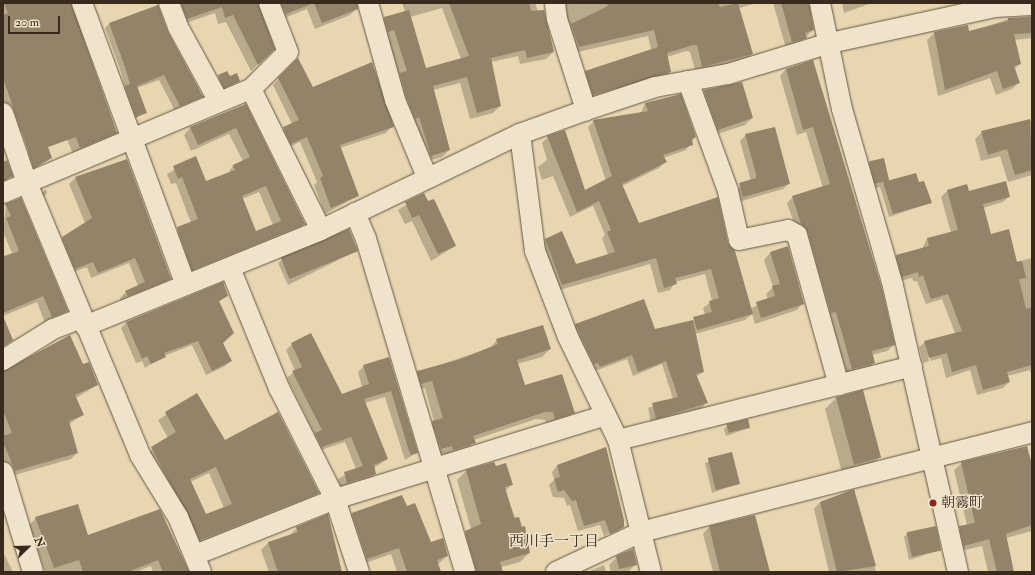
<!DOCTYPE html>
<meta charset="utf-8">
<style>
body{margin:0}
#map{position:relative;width:1035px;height:575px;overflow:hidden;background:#e7d6af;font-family:"IM FELL Double Pica","Noto Serif JP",serif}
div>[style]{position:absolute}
.shadow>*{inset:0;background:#0003}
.building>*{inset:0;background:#938469;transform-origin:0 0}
.roads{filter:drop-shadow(0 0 1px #645642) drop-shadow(0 0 1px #645642)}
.minor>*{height:20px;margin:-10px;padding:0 10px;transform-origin:10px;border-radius:10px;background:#efe4cb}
.dots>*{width:11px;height:11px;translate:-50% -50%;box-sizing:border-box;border:2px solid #efe4cb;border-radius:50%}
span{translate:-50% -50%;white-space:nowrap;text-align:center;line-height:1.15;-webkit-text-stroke:3px #efe4cb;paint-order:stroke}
.poi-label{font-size:14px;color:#382b1e}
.left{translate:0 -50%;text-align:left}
.neighbourhood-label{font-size:15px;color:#382b1e}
.frame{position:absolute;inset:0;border:4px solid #382b1e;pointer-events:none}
.north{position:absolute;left:8px;top:527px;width:40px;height:40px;-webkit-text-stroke:3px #efe4cb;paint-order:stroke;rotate:67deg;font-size:11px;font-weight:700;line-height:16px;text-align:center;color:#382b1e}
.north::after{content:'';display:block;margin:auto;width:14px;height:18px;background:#382b1e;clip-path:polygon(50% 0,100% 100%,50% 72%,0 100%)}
.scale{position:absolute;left:8px;top:16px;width:52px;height:18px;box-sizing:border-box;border:2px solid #382b1e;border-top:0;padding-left:5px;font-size:12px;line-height:14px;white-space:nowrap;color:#382b1e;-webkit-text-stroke:3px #efe4cb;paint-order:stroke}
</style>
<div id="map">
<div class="shadow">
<div style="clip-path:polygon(3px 3px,71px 3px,116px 132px,109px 139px,73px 154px,67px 139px,78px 113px,14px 134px,3px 112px)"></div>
<div style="clip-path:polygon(181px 3px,258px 3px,273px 49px,251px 71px,226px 22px,218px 24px,215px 13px,180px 25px,175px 10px)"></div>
<div style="clip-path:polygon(270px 3px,357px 3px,357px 8px,350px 15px,315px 29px,307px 9px,279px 20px)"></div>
<div style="clip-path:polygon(evenodd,402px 3px,535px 3px,553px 52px,546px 59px,520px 64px,518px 56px,491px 62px,500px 106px,493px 113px,470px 119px,460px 83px,433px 90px,449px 150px,442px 157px,424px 162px,393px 81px,399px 75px,387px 37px,378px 25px,384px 18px,405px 12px,402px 3px,442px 8px,461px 59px,425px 69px,410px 17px,442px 8px)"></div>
<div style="clip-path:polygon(558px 3px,757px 3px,739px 8px,752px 54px,745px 61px,696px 73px,690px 52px,686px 51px,667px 57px,670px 72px,664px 79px,587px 101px,579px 78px,586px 71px,651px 50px,648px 36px,573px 53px)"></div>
<div style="clip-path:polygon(773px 3px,807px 3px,813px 30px,799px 44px,786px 48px)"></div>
<div style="clip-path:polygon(842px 3px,872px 3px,844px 13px)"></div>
<div style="clip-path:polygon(1032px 16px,1032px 38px,1014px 40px,1020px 64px,1014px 69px,1019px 82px,1012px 89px,996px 95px,990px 78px,938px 96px,927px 40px,934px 33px,969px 32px,1009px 19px)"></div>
<div style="clip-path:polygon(110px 23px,167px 33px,202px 96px,175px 111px,159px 80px,137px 88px,146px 112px,131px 121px,120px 92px,125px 87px,121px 72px,105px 28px)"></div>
<div style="clip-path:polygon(297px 59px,313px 89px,392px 126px,386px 133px,340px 148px,357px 196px,325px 214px,314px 185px,317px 182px,300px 142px,285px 149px,277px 134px,292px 124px,273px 85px)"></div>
<div style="clip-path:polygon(812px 61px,894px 345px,887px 351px,872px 355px,874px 363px,868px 369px,846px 375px,787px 203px,793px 197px,823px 188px,806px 132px,797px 135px,780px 76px,786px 69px)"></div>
<div style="clip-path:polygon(226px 72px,229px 78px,239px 81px,221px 91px,215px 80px)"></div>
<div style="clip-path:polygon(741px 83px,752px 118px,745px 125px,711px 136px,697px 98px,704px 91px)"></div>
<div style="clip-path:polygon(645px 103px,695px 137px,686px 150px,663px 158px,665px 162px,659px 168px,622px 186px,639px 225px,727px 243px,750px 309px,768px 299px,766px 294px,773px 287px,764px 260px,770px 253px,788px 248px,803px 303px,797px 310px,755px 324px,752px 314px,745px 320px,695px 334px,703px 372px,696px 377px,706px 403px,702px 408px,651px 423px,648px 408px,673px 399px,662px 364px,633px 376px,627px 359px,595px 371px,571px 329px,576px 324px,654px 330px,690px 322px,705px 315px,703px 308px,712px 301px,705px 274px,675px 282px,670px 290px,658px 293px,650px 264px,556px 291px,540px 246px,546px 240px,575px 265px,608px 255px,602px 238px,605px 235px,593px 206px,570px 217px,553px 176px,542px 180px,538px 167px,547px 160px,542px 143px,548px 137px,585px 191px,606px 181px,588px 127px,594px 121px,641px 113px)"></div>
<div style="clip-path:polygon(evenodd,245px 105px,304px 224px,298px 230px,186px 276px,171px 234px,191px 223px,176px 183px,171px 184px,167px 174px,196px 158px,205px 182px,228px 174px,233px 165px,243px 161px,229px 134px,191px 151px,184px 135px,190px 128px,245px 105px,259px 192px,273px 225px,255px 233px,242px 199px,259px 192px)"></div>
<div style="clip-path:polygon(1032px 120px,1032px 175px,1008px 182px,1000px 156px,981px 161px,975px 139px,982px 132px)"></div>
<div style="clip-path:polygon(746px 135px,789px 183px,783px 189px,738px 202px,734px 190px,751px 181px,740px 141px)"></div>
<div style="clip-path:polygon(29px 152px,51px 158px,26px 174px,21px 159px)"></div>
<div style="clip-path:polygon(870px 162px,888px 180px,885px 183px,918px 184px,930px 203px,889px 217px,880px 187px,868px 190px,862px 170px)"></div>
<div style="clip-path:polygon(3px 163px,11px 176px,3px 184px)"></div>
<div style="clip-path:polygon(75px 178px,170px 278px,164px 284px,121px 302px,120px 298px,126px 292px,138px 286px,129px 263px,91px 278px,87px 267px,69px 274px,56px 244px,85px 223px,69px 184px)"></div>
<div style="clip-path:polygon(46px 189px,47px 193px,40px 201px,35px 198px)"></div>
<div style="clip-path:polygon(947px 191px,1009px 196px,1003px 202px,983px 208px,990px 235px,1016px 262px,1032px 258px,1032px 378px,1030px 370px,1007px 376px,1009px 382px,1003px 388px,977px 395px,970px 370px,946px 378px,941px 358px,931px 361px,926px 344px,929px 361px,923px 363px,919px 347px,925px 342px,955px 333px,942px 299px,926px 304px,917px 281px,914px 282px,912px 278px,897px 282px,891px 262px,897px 256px,922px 249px,927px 239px,951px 233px,941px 197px)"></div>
<div style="clip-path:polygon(424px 194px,455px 246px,431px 261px,412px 221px,405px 224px,398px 210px)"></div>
<div style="clip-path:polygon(6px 205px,66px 311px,60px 317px,45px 323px,37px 302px,3px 316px,3px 256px,12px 253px,3px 232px)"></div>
<div style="clip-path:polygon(356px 251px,288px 285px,278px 263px,282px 260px)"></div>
<div style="clip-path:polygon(223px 283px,227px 295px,219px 302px,222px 343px,231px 361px,225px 366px,206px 375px,192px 345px,164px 356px,145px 368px,142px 361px,136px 363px,121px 328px,126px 323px)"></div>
<div style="clip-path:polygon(3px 318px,12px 340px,3px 348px)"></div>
<div style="clip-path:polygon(497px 340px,550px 349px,542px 357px,517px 364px,524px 387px,574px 412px,566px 420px,547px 426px,545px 420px,536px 419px,474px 440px,467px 451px,446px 457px,444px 453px,433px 456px,425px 429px,434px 421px,425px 388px,414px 391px,410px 379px,418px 372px,490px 348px)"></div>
<div style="clip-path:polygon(292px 344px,341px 395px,362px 387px,358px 372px,364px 366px,388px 358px,416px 453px,405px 460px,385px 397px,365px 403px,387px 459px,374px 468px,375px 474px,369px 480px,341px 489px,338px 479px,356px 469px,345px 442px,315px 452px,309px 440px,315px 435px,287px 378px,295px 371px,286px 350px)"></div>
<div style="clip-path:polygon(83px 366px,97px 385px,76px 398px,83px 415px,69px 424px,77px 453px,71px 459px,8px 477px,3px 464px,3px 371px)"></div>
<div style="clip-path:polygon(862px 391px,879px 458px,869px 469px,843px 476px,825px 409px,836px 398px)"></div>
<div style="clip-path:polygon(evenodd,196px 395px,225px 442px,318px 493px,311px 500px,193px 547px,145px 455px,168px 438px,158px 420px,196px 395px,209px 473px,224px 508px,206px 515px,190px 482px,209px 473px)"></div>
<div style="clip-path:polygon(728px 425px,749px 428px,726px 436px,724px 429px)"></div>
<div style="clip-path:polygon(1026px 447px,1032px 462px,1032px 531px,1006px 538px,1013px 572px,988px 572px,982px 546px,956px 552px,952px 535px,967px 525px,954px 470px,962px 463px)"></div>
<div style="clip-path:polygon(evenodd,605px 448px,623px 527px,605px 538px,600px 525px,578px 531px,570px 505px,567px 506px,564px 498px,553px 497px,549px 485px,554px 480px,552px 472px,557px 466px,605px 448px,619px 529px,619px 531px,606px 537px,605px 535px,619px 529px)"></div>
<div style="clip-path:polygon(731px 454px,738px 484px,712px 493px,705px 463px)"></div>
<div style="clip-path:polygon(466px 471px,512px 484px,505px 491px,529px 553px,520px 562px,501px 567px,502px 572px,465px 572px,456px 541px,471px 529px,457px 480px)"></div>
<div style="clip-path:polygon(853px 491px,876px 572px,829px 572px,814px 509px,820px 502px)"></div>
<div style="clip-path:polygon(402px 497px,430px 544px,447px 556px,438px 564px,441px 572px,397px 572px,391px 554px,360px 565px,345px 521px,352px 513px)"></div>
<div style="clip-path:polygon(159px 511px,190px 572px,153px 572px,151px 566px,136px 572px,45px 572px,29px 525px,36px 518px,87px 537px)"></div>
<div style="clip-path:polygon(709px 527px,769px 572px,713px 572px,703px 534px)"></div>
<div style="clip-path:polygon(297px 528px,341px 572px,269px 572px,261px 550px,268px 543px,290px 535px)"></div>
<div style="clip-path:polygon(907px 534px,940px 550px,909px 560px,904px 537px)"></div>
<div style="clip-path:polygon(3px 552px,13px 572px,3px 572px)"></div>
<div style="clip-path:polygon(617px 557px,636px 564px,628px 572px,611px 572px,609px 565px)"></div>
<div style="clip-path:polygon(604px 565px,606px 572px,588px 572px)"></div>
</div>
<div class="building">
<div style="clip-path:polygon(4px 3px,71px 3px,117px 133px,80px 148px,76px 137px,48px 147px,52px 158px,34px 168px,3px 78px,3px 15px,8px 13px)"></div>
<div style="clip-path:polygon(181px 3px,258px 3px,275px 49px,258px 65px,233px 15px,225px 18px,222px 7px,187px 19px)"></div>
<div style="clip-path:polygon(281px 3px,311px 3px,311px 4px,286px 14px)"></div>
<div style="clip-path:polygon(314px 3px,357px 3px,358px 9px,322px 23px)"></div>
<div style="clip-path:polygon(449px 3px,529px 3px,531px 11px,544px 10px,554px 52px,527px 58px,525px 50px,491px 58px,501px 106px,477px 113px,467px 77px,433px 86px,450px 150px,431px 156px,419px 117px,415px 119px,406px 96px,400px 73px,407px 71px,394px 30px,388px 32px,384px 17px,409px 10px,426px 68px,469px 56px)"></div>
<div style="clip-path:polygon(607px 3px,718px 3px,720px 7px,738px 3px,753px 54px,702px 67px,697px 45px,693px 45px,667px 53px,671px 72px,593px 95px,585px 71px,658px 47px,654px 30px,579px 47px,571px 24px,608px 6px)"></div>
<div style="clip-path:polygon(781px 3px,809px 3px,814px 30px,805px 33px,807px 38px,792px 42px)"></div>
<div style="clip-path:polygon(158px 5px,168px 32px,203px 97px,180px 106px,164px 75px,137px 86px,147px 113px,136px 117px,125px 86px,130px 84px,125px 67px,109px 23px)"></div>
<div style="clip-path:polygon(1032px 17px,1032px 33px,1014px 34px,1021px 64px,1014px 66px,1020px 83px,1003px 89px,997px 71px,945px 90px,934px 32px,968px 25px,969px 31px,1008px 21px,1008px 18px)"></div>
<div style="clip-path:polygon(298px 58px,313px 87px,372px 62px,394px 127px,340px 145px,359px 196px,331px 208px,320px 178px,323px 176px,307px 137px,291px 144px,283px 127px,299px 120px,278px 78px)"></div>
<div style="clip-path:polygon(813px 60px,882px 289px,895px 345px,872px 351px,875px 363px,852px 369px,836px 312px,831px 313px,808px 232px,801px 224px,792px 196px,830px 184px,813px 127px,803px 130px,786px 69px)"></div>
<div style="clip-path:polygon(227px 71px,230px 76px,237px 73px,240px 81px,224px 88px,218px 75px)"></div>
<div style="clip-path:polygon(742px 82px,753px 118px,718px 130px,704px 90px)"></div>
<div style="clip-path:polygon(681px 94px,696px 137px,692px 139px,693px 145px,663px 155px,667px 162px,622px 184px,639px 223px,718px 197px,728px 243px,735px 251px,753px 314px,697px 330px,693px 317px,712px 312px,709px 301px,719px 298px,711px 269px,675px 278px,677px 284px,664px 288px,656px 258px,562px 285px,545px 239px,562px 231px,576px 264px,615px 252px,607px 232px,611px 230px,599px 201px,577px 212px,547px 136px,565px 130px,585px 190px,612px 176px,593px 120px,648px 111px,645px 103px)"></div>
<div style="clip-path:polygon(evenodd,246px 104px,305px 224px,192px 270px,177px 227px,198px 219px,182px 177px,178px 179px,173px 166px,196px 156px,206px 181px,235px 170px,233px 165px,250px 157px,236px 128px,198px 145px,190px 127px,246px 104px,266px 186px,281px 221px,256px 231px,242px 196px,266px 186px)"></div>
<div style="clip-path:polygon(1030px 119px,1032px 170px,1015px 175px,1007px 149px,988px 155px,981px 131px)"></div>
<div style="clip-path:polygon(775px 127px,790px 184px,743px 197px,739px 183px,756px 178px,756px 174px,745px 134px)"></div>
<div style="left:884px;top:158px;width:23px;height:15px;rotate:77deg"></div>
<div style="clip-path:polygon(127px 159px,171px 279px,128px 296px,125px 291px,145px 282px,135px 258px,98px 273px,93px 262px,75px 269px,62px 237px,92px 218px,75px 177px)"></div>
<div style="clip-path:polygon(7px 160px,13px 176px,3px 181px,3px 162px)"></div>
<div style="clip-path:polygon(916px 173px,919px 182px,924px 181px,932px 203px,893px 214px,883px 182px)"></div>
<div style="clip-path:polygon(1006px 181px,1010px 197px,983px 204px,991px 234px,1009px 229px,1017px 262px,1022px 261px,1026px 278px,1019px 279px,1026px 309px,1032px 307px,1032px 365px,1007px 372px,1010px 382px,983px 390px,976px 365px,952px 372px,947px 353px,929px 358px,924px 341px,962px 331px,948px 294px,931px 299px,923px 275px,919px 277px,918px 272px,902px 277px,896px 255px,929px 246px,927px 238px,958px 230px,947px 190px,967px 184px,969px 191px)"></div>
<div style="clip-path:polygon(424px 193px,428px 201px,434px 199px,456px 246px,438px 254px,419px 215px,412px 218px,405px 202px)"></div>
<div style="clip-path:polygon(21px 198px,68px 311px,52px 317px,43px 296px,3px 313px,3px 257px,19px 251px,6px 218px,11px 216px,5px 204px)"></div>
<div style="left:349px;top:229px;width:24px;height:74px;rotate:68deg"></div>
<div style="clip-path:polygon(788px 246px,804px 304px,761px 318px,756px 302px,775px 296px,772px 286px,780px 284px,770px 252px)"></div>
<div style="clip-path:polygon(223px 282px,228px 296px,219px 301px,234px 333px,223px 343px,232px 361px,212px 371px,198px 341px,164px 353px,166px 357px,151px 364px,147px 356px,142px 359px,126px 322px)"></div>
<div style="clip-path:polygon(644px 299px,655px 329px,693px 320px,704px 372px,696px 374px,708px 403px,656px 419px,652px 403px,678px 397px,666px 361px,638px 372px,632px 355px,600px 367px,598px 363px,594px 364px,575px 324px)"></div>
<div style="clip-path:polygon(3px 316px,13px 340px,3px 346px)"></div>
<div style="clip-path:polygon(543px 325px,551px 349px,517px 360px,525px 385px,562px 374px,575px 413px,555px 419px,553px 412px,545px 412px,473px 436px,476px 443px,453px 450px,452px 446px,441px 449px,432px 421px,443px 418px,432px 381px,421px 384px,417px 371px,458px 360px,498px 344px,496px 339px)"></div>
<div style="clip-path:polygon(311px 333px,342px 394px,369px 384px,363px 365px,389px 357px,418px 453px,411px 455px,409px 451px,391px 391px,364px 399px,388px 459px,374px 465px,376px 474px,347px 483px,344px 472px,363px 466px,351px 437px,322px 447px,315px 433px,322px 430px,292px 371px,302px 367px,291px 343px)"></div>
<div style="clip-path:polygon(70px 335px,83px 364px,89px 362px,98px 385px,75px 395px,84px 415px,69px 421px,78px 453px,15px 471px,3px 442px,3px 436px,12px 433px,3px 410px,3px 371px)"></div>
<div style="left:863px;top:390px;width:70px;height:28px;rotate:75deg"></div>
<div style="clip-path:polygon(evenodd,197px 393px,225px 440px,278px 412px,319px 493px,200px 540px,151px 447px,176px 432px,165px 412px,197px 393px,216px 467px,232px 504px,206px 514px,190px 479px,216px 467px)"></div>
<div style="left:748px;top:419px;width:9px;height:22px;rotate:77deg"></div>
<div style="clip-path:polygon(1027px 446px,1032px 465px,1032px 525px,1006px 534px,1014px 572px,997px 572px,989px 539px,964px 546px,959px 526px,975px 523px,961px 462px)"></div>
<div style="clip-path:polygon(606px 447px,624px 520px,624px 527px,610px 534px,605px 520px,584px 526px,576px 500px,572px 501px,564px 490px,558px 492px,554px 479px,560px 477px,557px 465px)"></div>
<div style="left:732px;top:452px;width:33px;height:25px;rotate:76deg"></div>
<div style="clip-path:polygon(494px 462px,496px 466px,506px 463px,513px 485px,505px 487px,514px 518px,519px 517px,522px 527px,525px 526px,530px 553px,500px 562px,503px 572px,477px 572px,465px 531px,481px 524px,466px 470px)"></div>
<div style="clip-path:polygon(854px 489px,876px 566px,837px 572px,820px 502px)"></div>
<div style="clip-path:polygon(402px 495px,407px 506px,415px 503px,431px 542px,443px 538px,448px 556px,437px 560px,441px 572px,407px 572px,399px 548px,367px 559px,352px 513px)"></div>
<div style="clip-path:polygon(78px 504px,88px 535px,160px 509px,189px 572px,163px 572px,158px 560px,128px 572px,83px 572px,79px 560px,54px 568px,35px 517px)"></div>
<div style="clip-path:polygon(328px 514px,342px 572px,278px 572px,268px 542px,298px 532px,296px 527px)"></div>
<div style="clip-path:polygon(755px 515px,770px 572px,720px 572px,709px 526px)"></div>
<div style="left:936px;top:526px;width:25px;height:30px;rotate:78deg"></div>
<div style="clip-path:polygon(633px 549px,637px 565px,619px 569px,616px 556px)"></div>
</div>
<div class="roads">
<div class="minor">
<div style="left:82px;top:3px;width:298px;rotate:69.8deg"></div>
<div style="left:169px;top:3px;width:26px;rotate:69deg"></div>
<div style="left:178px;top:27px;width:85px;rotate:61.3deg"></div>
<div style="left:368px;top:3px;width:101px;rotate:74.4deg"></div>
<div style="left:395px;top:100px;width:83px;rotate:67.4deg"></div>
<div style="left:555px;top:3px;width:16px;rotate:83deg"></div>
<div style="left:557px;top:19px;width:96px;rotate:72.3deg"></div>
<div style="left:820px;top:3px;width:108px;rotate:78.3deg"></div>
<div style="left:842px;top:109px;width:184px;rotate:73.9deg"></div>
<div style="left:893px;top:286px;width:293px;rotate:77.2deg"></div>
<div style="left:688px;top:81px;width:117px;rotate:70deg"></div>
<div style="left:728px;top:191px;width:50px;rotate:77.3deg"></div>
<div style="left:739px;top:240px;width:50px;rotate:-11.5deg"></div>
<div style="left:788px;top:230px;width:10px;rotate:29deg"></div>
<div style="left:797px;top:235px;width:156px;rotate:74.4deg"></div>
<div style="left:251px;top:89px;width:157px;rotate:63.6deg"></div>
<div style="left:3px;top:113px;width:74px;rotate:71.1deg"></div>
<div style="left:27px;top:183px;width:295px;rotate:67.4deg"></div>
<div style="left:140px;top:455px;width:73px;rotate:58.5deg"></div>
<div style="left:178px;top:517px;width:60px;rotate:67.3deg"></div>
<div style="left:520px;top:134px;width:118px;rotate:82.7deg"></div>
<div style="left:535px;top:251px;width:92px;rotate:69deg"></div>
<div style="left:568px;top:337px;width:114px;rotate:64.1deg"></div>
<div style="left:618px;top:440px;width:136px;rotate:76deg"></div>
<div style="left:3px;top:193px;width:269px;rotate:-22.8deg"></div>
<div style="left:251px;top:89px;width:52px;rotate:-45deg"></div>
<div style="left:288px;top:52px;width:53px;rotate:-111.2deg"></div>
<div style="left:355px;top:213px;width:28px;rotate:67deg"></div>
<div style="left:366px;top:239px;width:347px;rotate:73.4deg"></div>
<div style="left:230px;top:268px;width:130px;rotate:67.8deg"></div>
<div style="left:279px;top:388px;width:124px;rotate:63.2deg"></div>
<div style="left:335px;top:499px;width:77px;rotate:71.8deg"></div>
<div style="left:85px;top:326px;width:255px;rotate:-22.1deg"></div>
<div style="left:321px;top:230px;width:221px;rotate:-25.8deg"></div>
<div style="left:520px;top:134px;width:70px;rotate:-20deg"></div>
<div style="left:586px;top:110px;width:73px;rotate:-18.4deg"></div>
<div style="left:655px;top:87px;width:74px;rotate:-10.1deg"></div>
<div style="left:728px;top:74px;width:107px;rotate:-16.9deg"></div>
<div style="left:830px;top:43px;width:169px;rotate:-12.3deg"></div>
<div style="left:995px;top:7px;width:37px;rotate:-3deg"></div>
<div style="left:3px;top:360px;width:59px;rotate:-31.8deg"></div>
<div style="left:53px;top:329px;width:30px;rotate:-21deg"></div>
<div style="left:618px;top:440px;width:303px;rotate:-14.1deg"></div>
<div style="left:3px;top:472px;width:104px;rotate:73.3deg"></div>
<div style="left:195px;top:555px;width:151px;rotate:-21.8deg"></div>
<div style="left:335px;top:499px;width:281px;rotate:-17.2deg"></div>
<div style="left:556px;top:572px;width:94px;rotate:-25.2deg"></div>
<div style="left:641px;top:532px;width:404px;rotate:-14.3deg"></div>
</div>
</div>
<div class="dots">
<div style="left:933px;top:503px;background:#8f2418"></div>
</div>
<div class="poi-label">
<span class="left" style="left:941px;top:503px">朝霧町</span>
</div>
<div class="neighbourhood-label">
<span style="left:554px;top:542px">西川手一丁目</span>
</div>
<div class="frame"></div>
<div class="north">N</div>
<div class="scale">20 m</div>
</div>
